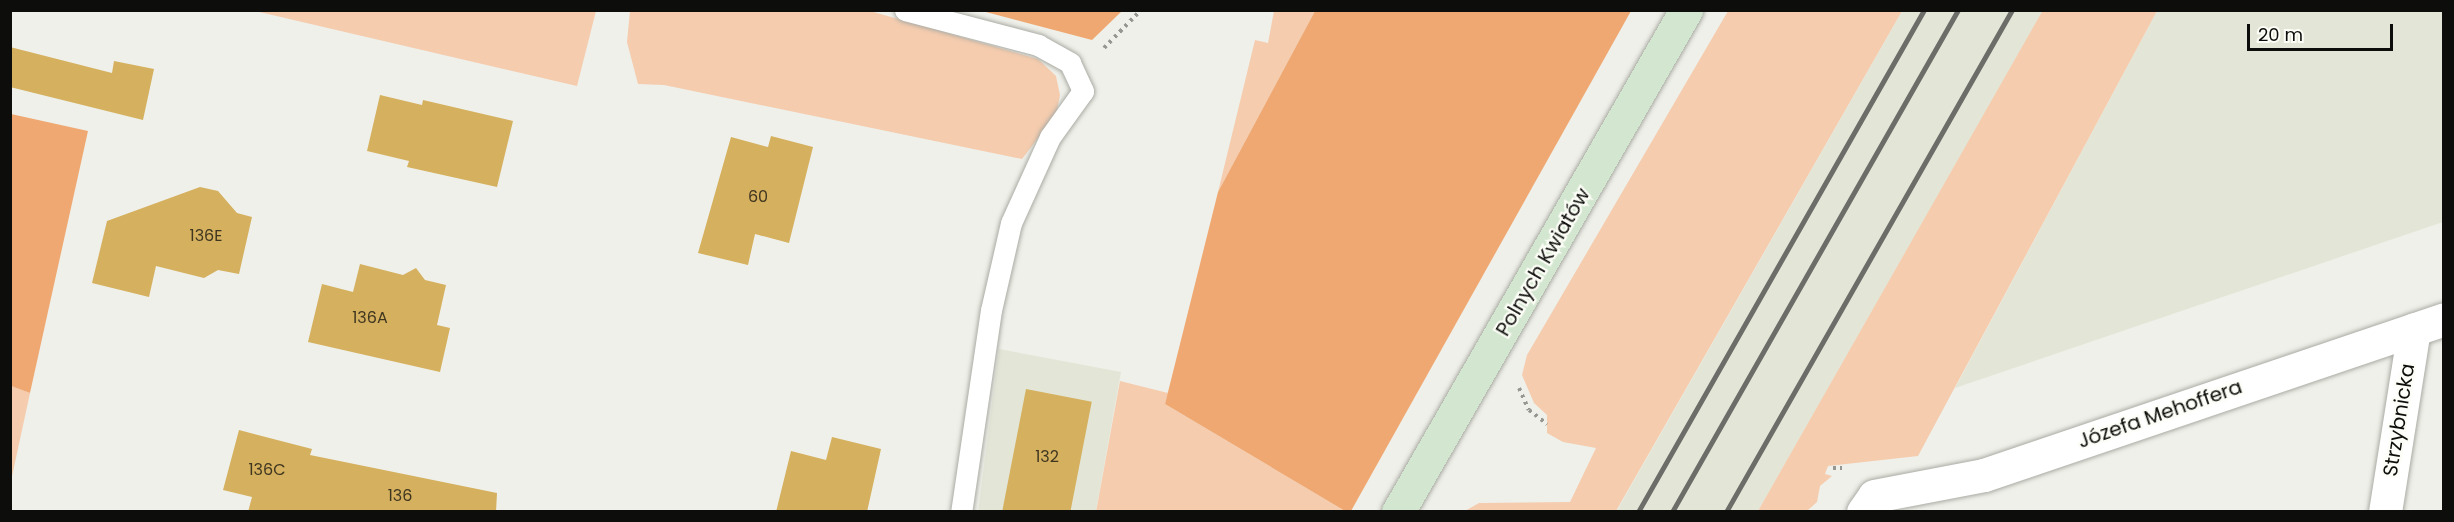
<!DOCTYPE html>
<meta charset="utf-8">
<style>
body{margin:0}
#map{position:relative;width:2454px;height:522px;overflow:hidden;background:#eff0e9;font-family:Poppins,sans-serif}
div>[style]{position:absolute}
.built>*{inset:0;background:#e3e6d7}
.green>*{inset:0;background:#f5ccae}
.forest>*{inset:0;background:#efa871}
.building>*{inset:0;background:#d5b05e;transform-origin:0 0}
.path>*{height:4px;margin-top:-2px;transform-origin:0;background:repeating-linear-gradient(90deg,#969792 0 3px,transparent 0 7.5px)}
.roads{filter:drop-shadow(0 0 2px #aaaba4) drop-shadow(0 0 2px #aaaba4)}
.lane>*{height:21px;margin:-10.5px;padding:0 10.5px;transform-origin:10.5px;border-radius:10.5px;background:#fff}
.street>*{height:33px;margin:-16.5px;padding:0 16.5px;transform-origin:16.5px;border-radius:16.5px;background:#fff}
.secondary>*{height:33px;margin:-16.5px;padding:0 16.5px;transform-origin:16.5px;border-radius:16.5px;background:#d3e6d0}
.rail>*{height:4.5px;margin:-2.25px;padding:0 2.25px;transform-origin:2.25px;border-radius:2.25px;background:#6c6d69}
span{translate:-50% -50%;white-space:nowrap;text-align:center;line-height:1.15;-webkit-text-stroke:4.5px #fcfdf6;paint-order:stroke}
.number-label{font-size:16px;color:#3f3620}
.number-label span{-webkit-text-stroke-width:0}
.street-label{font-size:20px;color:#0d0e0b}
.frame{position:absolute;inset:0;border:12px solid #0d0e0b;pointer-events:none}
.scale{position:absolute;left:2247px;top:24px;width:146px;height:27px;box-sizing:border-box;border:3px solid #0d0e0b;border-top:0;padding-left:8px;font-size:18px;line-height:21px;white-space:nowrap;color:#0d0e0b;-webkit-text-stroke:4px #fcfdf6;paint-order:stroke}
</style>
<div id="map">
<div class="built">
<div style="clip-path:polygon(1902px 11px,2043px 11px,1758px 511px,1616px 512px)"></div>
<div style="clip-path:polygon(2157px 11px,2443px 11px,2443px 222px,1955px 388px)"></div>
<div style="clip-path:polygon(999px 349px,1121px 372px,1096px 511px,978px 512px)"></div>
</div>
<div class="green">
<div style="clip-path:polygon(2043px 10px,2157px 11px,1918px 456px,1828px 466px,1825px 474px,1832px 476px,1820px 486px,1817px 502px,1807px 511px,1758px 511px)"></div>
<div style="clip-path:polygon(255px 11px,596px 11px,577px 86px)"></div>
<div style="clip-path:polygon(630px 11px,870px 11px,1038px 59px,1056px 76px,1060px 95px,1056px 115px,1022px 159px,664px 85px,638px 84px,627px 42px)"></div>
<div style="clip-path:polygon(1274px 11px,1315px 11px,1218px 192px,1255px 40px,1268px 43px)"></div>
<div style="clip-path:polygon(1728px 11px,1902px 11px,1616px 511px,1465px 511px,1479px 503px,1570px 502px,1596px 448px,1563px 442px,1547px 433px,1547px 415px,1534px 403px,1522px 375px,1527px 355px)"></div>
<div style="clip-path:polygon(1120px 381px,1168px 393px,1165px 404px,1345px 511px,1096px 512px)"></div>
<div style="clip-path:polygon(11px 386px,30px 393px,11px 481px)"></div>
</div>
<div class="forest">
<div style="clip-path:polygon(982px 11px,1122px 10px,1122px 11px,1092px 40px)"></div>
<div style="clip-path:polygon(1315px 11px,1631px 11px,1351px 511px,1345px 511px,1165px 404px,1218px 192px)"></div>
<div style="clip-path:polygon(11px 114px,88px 131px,30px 393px,11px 386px)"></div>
</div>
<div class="building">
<div style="clip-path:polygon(10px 47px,112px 73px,114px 61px,154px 69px,143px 120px,10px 87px)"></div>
<div style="clip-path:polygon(380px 95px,422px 105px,423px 100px,513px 121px,497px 187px,407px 167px,409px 161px,367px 151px)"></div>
<div style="clip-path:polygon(771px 136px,813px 147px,789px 243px,755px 234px,748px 265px,698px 253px,731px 137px,768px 147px)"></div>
<div style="clip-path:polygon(200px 187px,218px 191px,237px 213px,252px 217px,239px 274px,218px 270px,204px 278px,156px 266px,149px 297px,92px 283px,107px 221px)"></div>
<div style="clip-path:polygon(360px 264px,403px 275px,416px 268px,425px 280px,446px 285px,437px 325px,450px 328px,440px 372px,308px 342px,322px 284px,353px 292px)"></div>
<div style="left:1026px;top:389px;width:67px;height:125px;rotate:11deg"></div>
<div style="clip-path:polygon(239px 430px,312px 449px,310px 455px,497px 493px,496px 512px,248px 512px,252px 497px,223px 490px)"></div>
<div style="clip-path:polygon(832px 437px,881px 449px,867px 512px,776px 512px,791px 451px,826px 460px)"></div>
</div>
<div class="path">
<div style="left:1104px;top:48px;width:53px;rotate:-45.8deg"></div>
<div style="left:1519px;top:388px;width:24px;rotate:66deg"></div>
<div style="left:1529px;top:410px;width:23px;rotate:38deg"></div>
<div style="left:1833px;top:468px;width:9px"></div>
</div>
<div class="roads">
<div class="lane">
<div style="left:905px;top:10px;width:138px;rotate:14.7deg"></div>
<div style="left:1038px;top:45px;width:37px;rotate:29deg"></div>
<div style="left:1070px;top:63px;width:31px;rotate:65deg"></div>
<div style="left:1083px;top:91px;width:57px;rotate:125.7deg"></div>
<div style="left:1050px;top:137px;width:94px;rotate:114.4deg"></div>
<div style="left:1011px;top:223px;width:89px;rotate:102.9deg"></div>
<div style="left:991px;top:310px;width:204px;rotate:98.4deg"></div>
</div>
<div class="street">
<div style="left:1863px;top:512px;width:19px;rotate:-55deg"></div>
<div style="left:1874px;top:496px;width:112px;rotate:-10.8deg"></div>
<div style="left:1984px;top:475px;width:486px;rotate:-18.7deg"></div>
<div style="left:2385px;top:512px;width:185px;rotate:-81deg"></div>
</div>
<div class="secondary">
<div style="left:1398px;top:512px;width:579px;rotate:-60.16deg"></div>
</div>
</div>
<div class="rail">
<div style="left:1638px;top:512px;width:578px;rotate:-60.33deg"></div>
<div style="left:1672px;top:512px;width:578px;rotate:-60.33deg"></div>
<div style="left:1726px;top:512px;width:578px;rotate:-60.33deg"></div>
</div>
<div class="number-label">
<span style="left:758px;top:197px">60</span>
<span style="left:206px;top:236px">136E</span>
<span style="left:370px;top:318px">136A</span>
<span style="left:1047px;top:457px">132</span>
<span style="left:267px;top:470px">136C</span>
<span style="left:400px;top:496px">136</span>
</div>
<div class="street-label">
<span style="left:1543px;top:262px;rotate:-60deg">Polnych Kwiatów</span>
<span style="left:2160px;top:414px;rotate:-19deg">Józefa Mehoffera</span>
<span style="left:2399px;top:420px;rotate:-81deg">Strzybnicka</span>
</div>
<div class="frame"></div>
<div class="scale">20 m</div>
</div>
